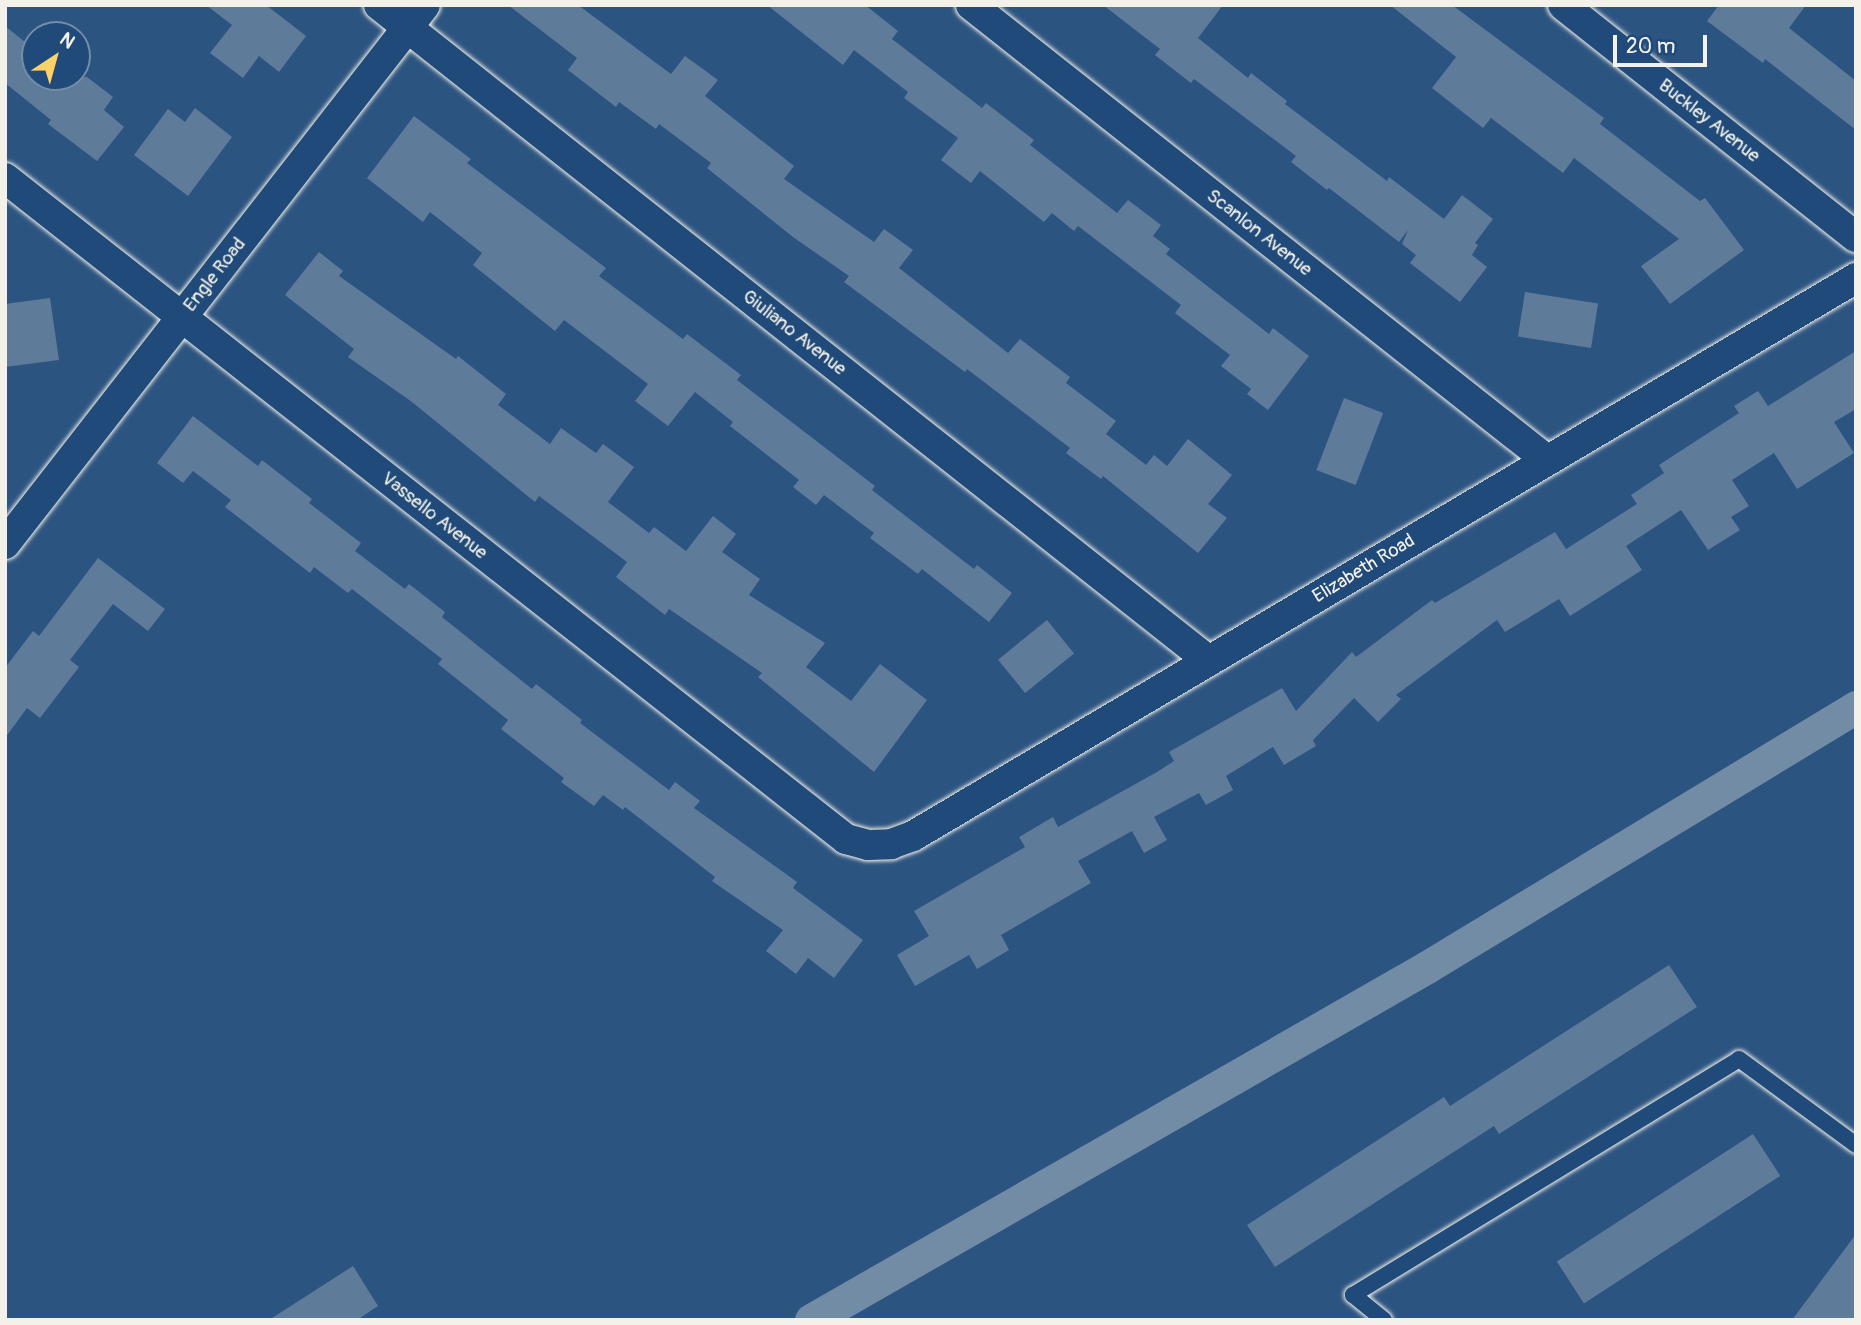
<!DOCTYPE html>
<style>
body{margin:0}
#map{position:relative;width:1861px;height:1325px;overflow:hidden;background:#2c5481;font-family:Pangolin,sans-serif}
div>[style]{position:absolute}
.canal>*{height:33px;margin:-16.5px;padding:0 16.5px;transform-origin:16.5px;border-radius:16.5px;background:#738ca6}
.building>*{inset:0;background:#5e7b9a;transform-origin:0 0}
.roads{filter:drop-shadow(0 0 2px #f4f1e8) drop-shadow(0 0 2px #f4f1e8)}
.service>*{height:16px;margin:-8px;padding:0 8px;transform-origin:8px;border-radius:8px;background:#1f4a7a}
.minor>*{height:30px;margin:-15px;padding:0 15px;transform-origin:15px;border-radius:15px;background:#1f4a7a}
span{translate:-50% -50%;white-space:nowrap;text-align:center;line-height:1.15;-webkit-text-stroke:7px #1f4a7a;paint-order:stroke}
.street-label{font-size:19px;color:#f4f1e8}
.frame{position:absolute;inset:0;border:7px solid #f4f1e8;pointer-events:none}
.north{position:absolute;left:21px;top:21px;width:70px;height:70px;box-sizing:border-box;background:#1f4a7a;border:2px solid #748da6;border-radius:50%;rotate:36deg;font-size:19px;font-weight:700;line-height:28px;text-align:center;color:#f4f1e8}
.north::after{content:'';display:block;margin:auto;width:24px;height:32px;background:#ffd166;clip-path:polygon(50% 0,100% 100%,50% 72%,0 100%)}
.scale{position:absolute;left:1613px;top:35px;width:94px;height:32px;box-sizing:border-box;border:4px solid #f4f1e8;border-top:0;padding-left:9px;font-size:21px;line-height:24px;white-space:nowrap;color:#f4f1e8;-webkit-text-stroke:5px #1f4a7a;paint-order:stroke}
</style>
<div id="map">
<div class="canal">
<div style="left:811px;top:1320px;width:710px;rotate:-29.81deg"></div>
<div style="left:1427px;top:967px;width:502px;rotate:-31.22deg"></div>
</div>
<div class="building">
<div style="clip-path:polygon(206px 5px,266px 5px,306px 36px,279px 72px,259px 56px,243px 78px,210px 53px,232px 25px)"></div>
<div style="clip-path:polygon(508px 5px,578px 5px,671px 74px,685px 56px,718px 80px,705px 96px,794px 166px,784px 179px,874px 242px,884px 229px,913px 250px,899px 268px,1008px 353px,1020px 339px,1070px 377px,1066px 383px,1116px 421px,1106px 434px,1146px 465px,1154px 455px,1167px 466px,1188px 439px,1232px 475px,1208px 504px,1227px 518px,1198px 553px,1103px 476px,1101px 479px,1066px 453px,1070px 448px,967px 369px,965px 372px,844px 282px,849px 276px,793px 237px,707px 168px,711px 163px,659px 124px,656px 129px,619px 102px,616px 107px,568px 70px,577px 58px)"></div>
<div style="clip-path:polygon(767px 5px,865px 5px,898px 31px,892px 39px,982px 108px,986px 103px,1034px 140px,1030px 145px,1117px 213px,1128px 200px,1161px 225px,1153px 236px,1170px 249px,1166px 254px,1269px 334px,1273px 328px,1309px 356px,1268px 410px,1247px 394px,1251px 389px,1221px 366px,1230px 355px,1175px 313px,1181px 305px,1078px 226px,1074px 231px,1052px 213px,1044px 222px,980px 171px,971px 183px,941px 160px,958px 138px,904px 98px,908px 92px,854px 50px,843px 65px)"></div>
<div style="clip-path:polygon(1103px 5px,1223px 5px,1198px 38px,1248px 78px,1251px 73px,1287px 101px,1285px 104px,1387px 181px,1389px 177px,1444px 219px,1462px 195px,1493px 219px,1475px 243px,1478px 245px,1472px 255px,1487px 267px,1460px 302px,1410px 263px,1416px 255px,1402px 244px,1408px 230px,1399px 242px,1329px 188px,1327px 190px,1291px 162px,1296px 156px,1194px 79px,1191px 83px,1155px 55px,1160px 49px)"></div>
<div style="clip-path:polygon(1390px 5px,1452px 5px,1604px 118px,1600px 124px,1700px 201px,1705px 198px,1744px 250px,1670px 304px,1641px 266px,1679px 239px,1574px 158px,1563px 173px,1491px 118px,1483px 128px,1432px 88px,1456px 57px)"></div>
<div style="clip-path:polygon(1719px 5px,1806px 5px,1789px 28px,1856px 81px,1856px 130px,1765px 59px,1763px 63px,1707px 21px)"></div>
<div style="clip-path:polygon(5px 26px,35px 50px,35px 77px,87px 77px,113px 97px,104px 110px,124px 127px,97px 161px,48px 124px,51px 120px,5px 83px)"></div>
<div style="clip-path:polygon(195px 108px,232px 137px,188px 196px,134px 155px,168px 109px,185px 122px)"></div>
<div style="clip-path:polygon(414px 116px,471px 159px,467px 163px,606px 268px,599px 276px,683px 339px,687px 334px,741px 375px,737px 380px,875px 486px,872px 490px,974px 569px,977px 565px,1012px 593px,989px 622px,922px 569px,918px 574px,870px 538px,874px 533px,824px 495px,816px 505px,793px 487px,799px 480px,730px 426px,733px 422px,695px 392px,668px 426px,635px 401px,648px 384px,564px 320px,555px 331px,473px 265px,482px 253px,430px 212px,423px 222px,367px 178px)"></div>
<div style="clip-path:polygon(319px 252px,343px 271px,339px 276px,456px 359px,458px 356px,506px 394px,498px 405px,550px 444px,561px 428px,596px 453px,603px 444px,634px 467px,608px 502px,649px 533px,654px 527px,686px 551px,713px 516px,736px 534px,722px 552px,760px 579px,749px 595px,825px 643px,806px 667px,851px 701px,880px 664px,927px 700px,874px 772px,758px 677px,762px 673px,669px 609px,665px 615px,616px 577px,627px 562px,539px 496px,535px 502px,412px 402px,348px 357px,354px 349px,285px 295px)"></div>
<div style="left:1525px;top:292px;width:74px;height:45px;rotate:9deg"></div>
<div style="clip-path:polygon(50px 298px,59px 360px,5px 367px,5px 304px)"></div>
<div style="clip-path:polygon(1856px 351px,1856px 409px,1834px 422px,1854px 453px,1797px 489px,1774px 453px,1732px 480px,1749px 506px,1731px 517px,1740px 530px,1708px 550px,1681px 510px,1626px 546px,1642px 570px,1570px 616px,1559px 599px,1505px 632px,1497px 620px,1396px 695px,1401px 699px,1378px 722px,1354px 698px,1313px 740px,1316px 746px,1284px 765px,1273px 747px,1226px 776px,1233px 790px,1206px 805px,1199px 793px,1154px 817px,1167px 840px,1144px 853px,1132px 831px,1078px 861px,1091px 883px,1001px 935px,1009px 950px,977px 969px,969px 955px,915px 986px,897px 955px,929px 936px,914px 911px,1025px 847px,1019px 837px,1053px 817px,1058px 827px,1157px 772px,1174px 761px,1169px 752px,1282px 688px,1296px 711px,1352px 652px,1356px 657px,1432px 600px,1435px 603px,1555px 532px,1566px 549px,1637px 504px,1631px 495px,1664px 473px,1659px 465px,1739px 413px,1734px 406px,1758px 391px,1768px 406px)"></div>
<div style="left:1344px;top:398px;width:42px;height:77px;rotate:21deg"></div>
<div style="clip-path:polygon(193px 416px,258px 466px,262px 460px,312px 499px,309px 503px,361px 543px,355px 551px,405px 589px,409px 584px,445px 612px,442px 617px,532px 689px,536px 684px,582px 720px,580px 723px,669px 790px,675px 782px,700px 801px,694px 808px,797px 882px,793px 888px,863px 940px,834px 978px,808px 958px,796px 974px,766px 951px,783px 930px,712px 881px,715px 877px,625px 807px,623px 810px,603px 795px,594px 806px,561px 782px,564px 778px,501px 729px,508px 720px,438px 664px,442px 659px,352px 589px,348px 593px,314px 567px,310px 573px,225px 507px,231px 500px,193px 471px,183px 483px,157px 463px)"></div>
<div style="clip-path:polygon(98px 558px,165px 609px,148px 631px,113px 604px,70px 660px,79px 667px,40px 718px,27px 708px,5px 738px,5px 668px,33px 631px,39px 636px)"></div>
<div style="left:1047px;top:620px;width:43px;height:63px;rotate:51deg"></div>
<div style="clip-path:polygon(1669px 965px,1697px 1007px,1499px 1134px,1494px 1126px,1275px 1267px,1247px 1225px,1444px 1097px,1450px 1106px)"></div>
<div style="left:1753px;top:1134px;width:50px;height:234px;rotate:57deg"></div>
<div style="clip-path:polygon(1856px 1234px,1856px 1320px,1792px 1320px)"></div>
<div style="clip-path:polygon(353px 1266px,378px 1306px,357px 1320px,269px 1320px)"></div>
</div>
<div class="roads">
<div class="service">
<div style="left:1384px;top:1320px;width:40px;rotate:-141deg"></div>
<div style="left:1353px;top:1295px;width:452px;rotate:-31.4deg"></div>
<div style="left:1739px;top:1059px;width:145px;rotate:36.3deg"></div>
</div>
<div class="minor">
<div style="left:379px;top:5px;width:1058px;rotate:38.32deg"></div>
<div style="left:971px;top:5px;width:734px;rotate:38.31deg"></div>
<div style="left:1563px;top:5px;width:374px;rotate:38.4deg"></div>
<div style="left:5px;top:178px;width:1070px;rotate:38.17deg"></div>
<div style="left:846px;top:839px;width:23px;rotate:15deg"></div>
<div style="left:868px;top:845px;width:23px;rotate:-2deg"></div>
<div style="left:891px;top:844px;width:23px;rotate:-20deg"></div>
<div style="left:913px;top:836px;width:1096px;rotate:-30.61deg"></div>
<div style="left:5px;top:544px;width:683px;rotate:-52.07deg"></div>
</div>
</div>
<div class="street-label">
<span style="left:1709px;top:121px;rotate:38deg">Buckley Avenue</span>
<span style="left:1259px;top:233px;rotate:38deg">Scanlon Avenue</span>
<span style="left:215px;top:275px;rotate:-52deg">Engle Road</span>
<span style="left:794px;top:333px;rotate:38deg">Giuliano Avenue</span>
<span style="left:434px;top:516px;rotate:38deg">Vassello Avenue</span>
<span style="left:1364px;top:569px;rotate:-31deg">Elizabeth Road</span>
</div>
<div class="frame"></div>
<div class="north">N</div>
<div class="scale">20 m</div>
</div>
